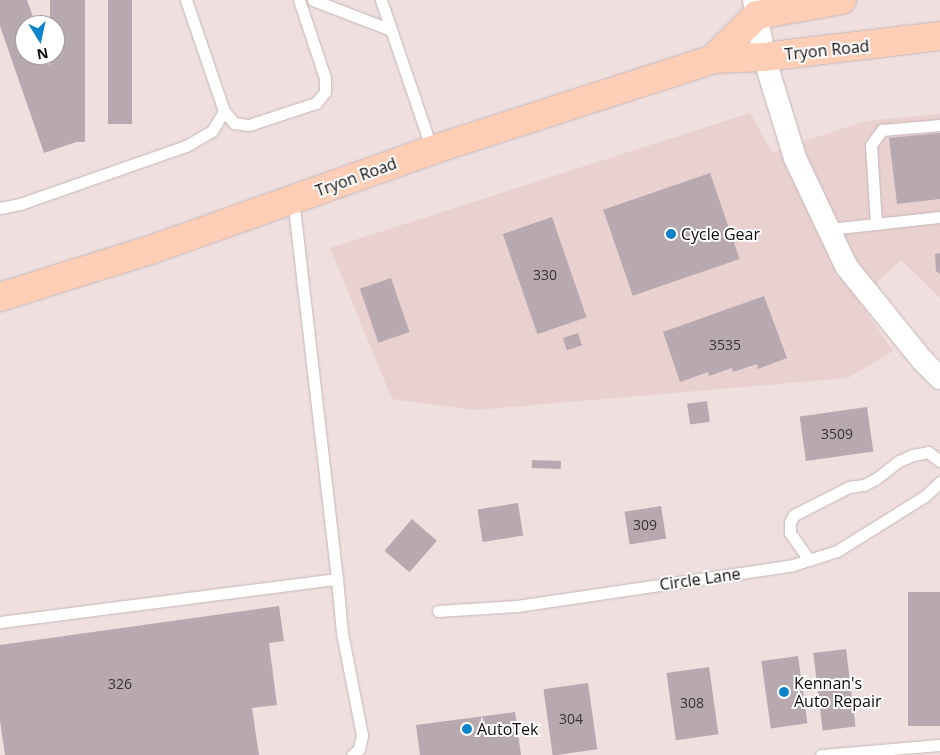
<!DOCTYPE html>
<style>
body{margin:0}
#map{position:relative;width:940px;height:755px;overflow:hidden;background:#efdfde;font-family:"Open Sans",sans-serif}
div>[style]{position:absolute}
.built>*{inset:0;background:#e9d1d0}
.building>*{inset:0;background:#b7a9af;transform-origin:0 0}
.roads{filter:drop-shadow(0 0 1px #c6b7b7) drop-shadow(0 0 1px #c6b7b7)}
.lane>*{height:11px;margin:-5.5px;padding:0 5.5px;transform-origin:5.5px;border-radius:5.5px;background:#fff}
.street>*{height:22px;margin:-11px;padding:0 11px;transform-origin:11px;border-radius:11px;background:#fff}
.primary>*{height:28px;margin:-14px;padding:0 14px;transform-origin:14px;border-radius:14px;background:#ffceb7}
.dots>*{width:14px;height:14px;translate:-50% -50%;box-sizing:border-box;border:2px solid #fff;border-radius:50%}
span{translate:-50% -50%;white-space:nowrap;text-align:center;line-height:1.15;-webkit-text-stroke:4px #fff;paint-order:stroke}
.number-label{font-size:14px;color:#3a3234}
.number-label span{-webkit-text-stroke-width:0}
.street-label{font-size:16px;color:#100b0b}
.poi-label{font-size:16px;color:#100b0b}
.left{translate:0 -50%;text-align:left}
.north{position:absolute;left:15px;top:15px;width:50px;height:50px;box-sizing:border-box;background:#fff;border:1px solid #9f9d9d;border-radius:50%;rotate:170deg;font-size:14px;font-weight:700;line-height:20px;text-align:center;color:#100b0b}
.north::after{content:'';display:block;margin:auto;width:18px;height:22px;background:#0c83cb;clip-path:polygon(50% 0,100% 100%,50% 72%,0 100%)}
</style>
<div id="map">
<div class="built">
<div style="clip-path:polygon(750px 113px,772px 152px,865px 121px,940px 114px,940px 298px,901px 260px,858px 300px,893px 351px,848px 378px,475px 410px,392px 399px,330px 248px)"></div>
</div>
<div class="building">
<div style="clip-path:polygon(0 0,27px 0,36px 25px,25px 25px,25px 55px,46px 55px,76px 142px,44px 153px,0 26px)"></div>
<div style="left:50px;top:0;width:35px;height:142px"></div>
<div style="left:108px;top:0;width:24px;height:124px"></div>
<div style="clip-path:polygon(940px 133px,940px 199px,897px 204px,889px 138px)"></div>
<div style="left:710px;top:173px;width:91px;height:113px;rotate:71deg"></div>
<div style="left:552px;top:217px;width:106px;height:52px;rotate:71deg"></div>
<div style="clip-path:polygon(940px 253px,940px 274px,936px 271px,935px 254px)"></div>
<div style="left:391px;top:278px;width:57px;height:33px;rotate:71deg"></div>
<div style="clip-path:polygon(764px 296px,787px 358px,758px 369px,757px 364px,733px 372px,732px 368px,709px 376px,708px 372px,680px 382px,663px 332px)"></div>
<div style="left:578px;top:333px;width:13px;height:16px;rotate:72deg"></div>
<div style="left:707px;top:401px;width:21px;height:20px;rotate:82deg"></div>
<div style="left:867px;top:407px;width:45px;height:68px;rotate:82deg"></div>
<div style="left:532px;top:460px;width:29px;height:8px;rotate:2deg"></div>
<div style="left:518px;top:503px;width:33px;height:41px;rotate:81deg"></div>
<div style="left:661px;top:506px;width:33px;height:37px;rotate:81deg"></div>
<div style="left:412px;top:519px;width:33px;height:42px;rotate:41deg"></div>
<div style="left:908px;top:592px;width:32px;height:134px"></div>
<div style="clip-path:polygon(279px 606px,284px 641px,269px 643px,277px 705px,252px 708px,259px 755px,5px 755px,0 721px,0 645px)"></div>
<div style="left:846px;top:649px;width:78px;height:33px;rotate:83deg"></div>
<div style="left:798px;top:656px;width:68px;height:37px;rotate:82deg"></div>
<div style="left:709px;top:667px;width:68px;height:43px;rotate:82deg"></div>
<div style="left:588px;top:683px;width:67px;height:45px;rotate:82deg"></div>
<div style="clip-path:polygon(515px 712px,521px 755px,420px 755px,416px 725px)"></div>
</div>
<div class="roads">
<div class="lane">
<div style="left:186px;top:0;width:117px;rotate:71.1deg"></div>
<div style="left:224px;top:111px;width:16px;rotate:50deg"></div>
<div style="left:234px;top:123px;width:15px;rotate:8deg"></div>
<div style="left:249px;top:125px;width:71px;rotate:-18.2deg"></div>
<div style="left:316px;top:103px;width:14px;rotate:-51deg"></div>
<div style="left:325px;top:92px;width:14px;rotate:-90deg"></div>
<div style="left:325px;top:78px;width:82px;rotate:-108.4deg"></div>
<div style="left:313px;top:0;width:84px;rotate:21deg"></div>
<div style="left:381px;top:0;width:158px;rotate:71.2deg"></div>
<div style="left:0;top:208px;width:20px;rotate:-11deg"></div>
<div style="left:20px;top:204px;width:176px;rotate:-19.3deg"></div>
<div style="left:186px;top:146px;width:30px;rotate:-30deg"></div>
<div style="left:212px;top:131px;width:23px;rotate:-59deg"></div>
<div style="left:876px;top:224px;width:79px;rotate:-93.6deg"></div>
<div style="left:871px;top:145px;width:19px;rotate:-54deg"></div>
<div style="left:882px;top:130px;width:58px;rotate:-4.9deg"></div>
<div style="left:829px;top:229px;width:112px;rotate:-6.2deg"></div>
<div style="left:809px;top:560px;width:33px;rotate:-125deg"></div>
<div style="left:790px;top:533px;width:11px;rotate:-90deg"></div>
<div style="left:790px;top:522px;width:8px;rotate:-60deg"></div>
<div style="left:794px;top:515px;width:62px;rotate:-27deg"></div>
<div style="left:849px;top:487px;width:15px;rotate:-8deg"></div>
<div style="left:864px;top:485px;width:15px;rotate:-28deg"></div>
<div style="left:877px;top:478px;width:28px;rotate:-38deg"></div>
<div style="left:899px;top:461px;width:15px;rotate:-23deg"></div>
<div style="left:913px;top:455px;width:15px;rotate:-11deg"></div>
<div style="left:928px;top:452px;width:15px;rotate:37deg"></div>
<div style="left:337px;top:579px;width:54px;rotate:84.7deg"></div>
<div style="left:342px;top:633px;width:104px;rotate:78.9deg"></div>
<div style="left:362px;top:735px;width:14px;rotate:102deg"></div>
<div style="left:359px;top:749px;width:9px;rotate:139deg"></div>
<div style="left:438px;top:611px;width:79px;rotate:-3.6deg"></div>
<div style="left:517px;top:606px;width:279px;rotate:-8.4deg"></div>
<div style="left:793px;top:565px;width:46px;rotate:-17.7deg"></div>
<div style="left:837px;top:551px;width:104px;rotate:-32deg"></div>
<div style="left:925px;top:496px;width:21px;rotate:-43deg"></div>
<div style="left:0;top:622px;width:340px;rotate:-7.3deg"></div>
<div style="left:337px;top:579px;width:382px;rotate:-96.6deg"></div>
<div style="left:821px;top:755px;width:119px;rotate:-4.8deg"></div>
</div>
<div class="street">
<div style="left:754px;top:0;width:58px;rotate:80deg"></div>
<div style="left:764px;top:57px;width:106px;rotate:72.9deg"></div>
<div style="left:795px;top:158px;width:119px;rotate:64.7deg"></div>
<div style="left:846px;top:266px;width:122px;rotate:51deg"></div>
<div style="left:923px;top:361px;width:24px;rotate:45deg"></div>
</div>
<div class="primary">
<div style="left:713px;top:59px;width:62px;rotate:-45deg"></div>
<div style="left:757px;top:15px;width:86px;rotate:-10deg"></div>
<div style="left:0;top:297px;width:160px;rotate:-17.4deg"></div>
<div style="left:153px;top:249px;width:296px;rotate:-19.5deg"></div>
<div style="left:432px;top:150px;width:295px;rotate:-17.9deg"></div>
<div style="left:713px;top:59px;width:51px;rotate:-2.2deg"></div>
<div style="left:764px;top:57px;width:177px;rotate:-6.8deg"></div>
</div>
</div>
<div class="dots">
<div style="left:671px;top:234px;background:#0c83cb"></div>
<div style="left:784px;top:692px;background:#0c83cb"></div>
<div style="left:467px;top:729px;background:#0c83cb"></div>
</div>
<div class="number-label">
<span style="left:545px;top:275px">330</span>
<span style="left:725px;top:345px">3535</span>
<span style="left:837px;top:434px">3509</span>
<span style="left:645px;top:525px">309</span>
<span style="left:120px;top:684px">326</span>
<span style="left:692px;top:703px">308</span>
<span style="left:571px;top:719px">304</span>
</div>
<div class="street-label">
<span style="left:827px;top:50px;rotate:-6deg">Tryon Road</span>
<span style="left:356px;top:177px;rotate:-20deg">Tryon Road</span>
<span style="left:700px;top:579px;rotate:-8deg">Circle Lane</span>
</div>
<div class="poi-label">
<span class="left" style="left:681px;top:234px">Cycle Gear</span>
<span class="left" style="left:794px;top:692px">Kennan's<br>Auto Repair</span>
<span class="left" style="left:477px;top:729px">AutoTek</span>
</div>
<div class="north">N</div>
</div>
